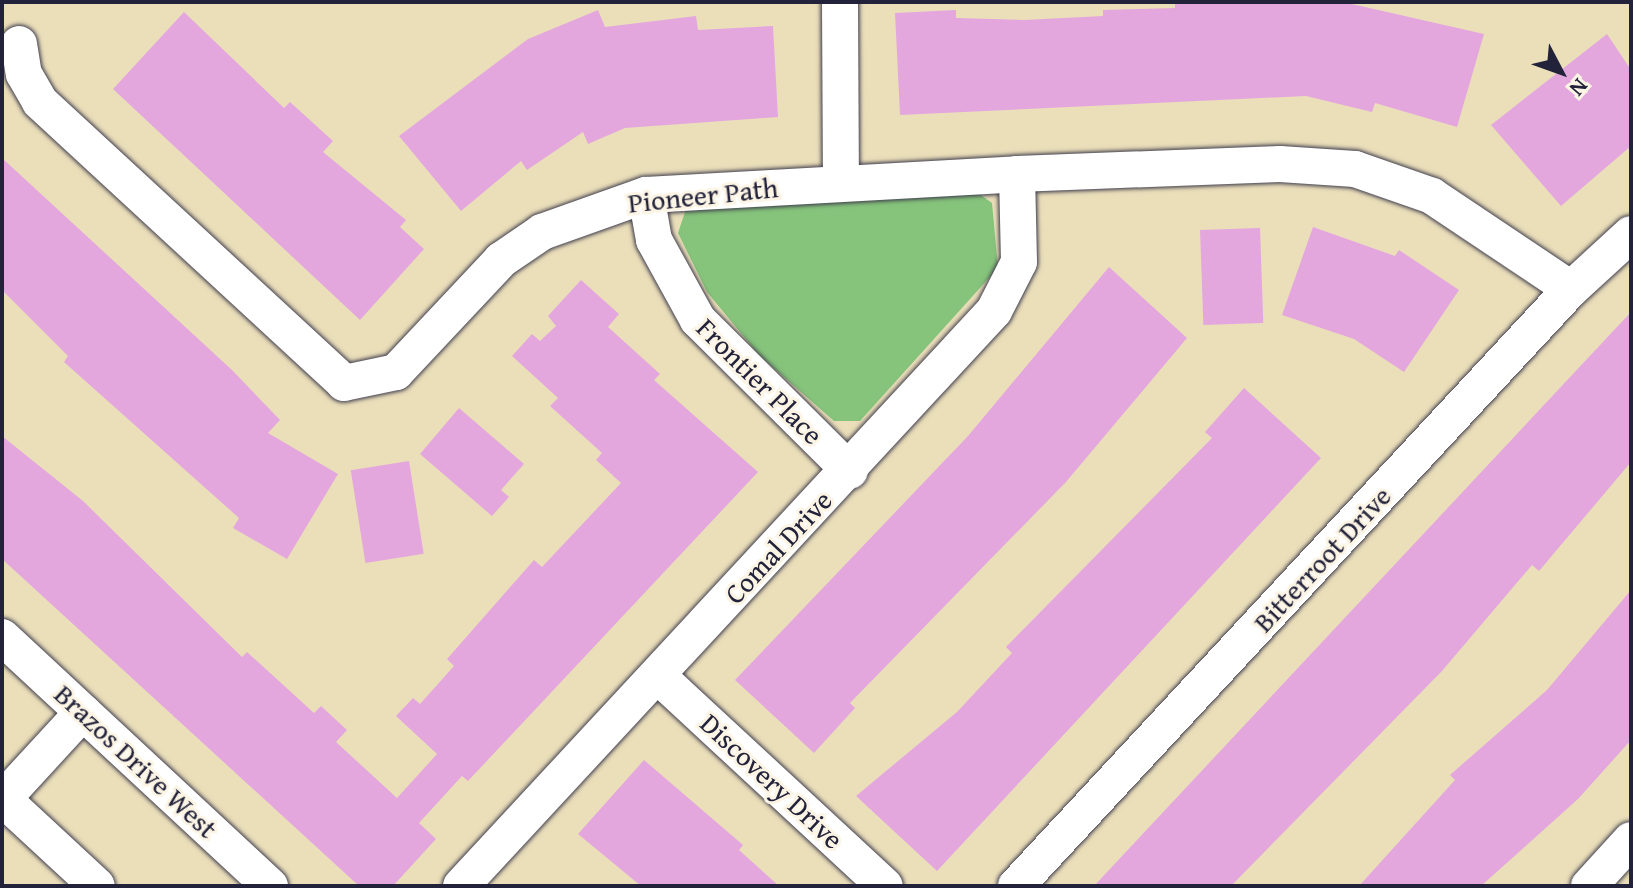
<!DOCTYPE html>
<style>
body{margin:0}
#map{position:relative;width:1633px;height:888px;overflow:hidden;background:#ebdfba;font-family:"Gentium Book Plus",serif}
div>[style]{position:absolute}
.green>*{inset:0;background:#86c47b}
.building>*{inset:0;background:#e3a7de;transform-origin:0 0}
.roads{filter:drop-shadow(0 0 2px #403e4e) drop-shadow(0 0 2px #403e4e)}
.street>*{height:36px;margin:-18px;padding:0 18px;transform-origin:18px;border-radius:18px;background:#fff}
span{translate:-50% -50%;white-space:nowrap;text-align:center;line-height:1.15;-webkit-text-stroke:6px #fcf5e5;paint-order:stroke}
.street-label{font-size:28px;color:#22223b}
.frame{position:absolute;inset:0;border:4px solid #22223b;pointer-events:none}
.north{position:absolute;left:1521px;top:32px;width:80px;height:80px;-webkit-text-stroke:6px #fcf5e5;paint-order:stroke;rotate:131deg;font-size:22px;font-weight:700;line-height:32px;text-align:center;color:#22223b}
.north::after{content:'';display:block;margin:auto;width:28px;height:36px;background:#22223b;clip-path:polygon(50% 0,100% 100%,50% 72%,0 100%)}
</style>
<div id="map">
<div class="green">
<div style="clip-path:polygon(978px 193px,992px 203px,998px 268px,860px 421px,834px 421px,759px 355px,707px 292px,678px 233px,688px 203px)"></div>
</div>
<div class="building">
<div style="clip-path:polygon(1175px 2px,1343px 2px,1484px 34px,1457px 127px,1375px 103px,1372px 112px,1306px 96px,900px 115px,895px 13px,956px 10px,956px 18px,1024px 20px,1103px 16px,1103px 10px,1175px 8px)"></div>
<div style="clip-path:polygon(598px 10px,605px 27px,696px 16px,698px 30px,773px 26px,778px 117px,625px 128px,588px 144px,583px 132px,527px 170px,521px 161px,461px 211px,399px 136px,528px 39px)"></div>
<div style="clip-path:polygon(184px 12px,284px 108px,290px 102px,333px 141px,323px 152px,406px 220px,400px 227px,424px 249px,360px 320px,113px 89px)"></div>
<div style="clip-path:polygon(1607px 34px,1631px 70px,1631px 146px,1561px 206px,1491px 125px)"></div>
<div style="clip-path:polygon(2px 158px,232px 370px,280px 420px,268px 433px,338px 474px,287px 559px,233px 528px,239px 518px,64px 362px,68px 356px,2px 290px)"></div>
<div style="clip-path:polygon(1313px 227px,1395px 256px,1399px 250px,1459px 290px,1404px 372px,1354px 339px,1282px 315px)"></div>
<div style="left:1260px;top:228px;width:95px;height:60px;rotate:88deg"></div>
<div style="clip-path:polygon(1109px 267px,1187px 338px,1066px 482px,850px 703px,855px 708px,814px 753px,735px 680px,968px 436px)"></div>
<div style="clip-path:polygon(581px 280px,619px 314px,608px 327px,660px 374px,654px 380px,758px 472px,468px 781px,462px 776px,419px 823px,436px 839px,393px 886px,359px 886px,2px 559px,2px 436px,83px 501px,242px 657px,247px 652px,314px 713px,321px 706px,347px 730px,336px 742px,397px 798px,437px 754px,396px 716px,413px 698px,420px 704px,454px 666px,447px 659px,534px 560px,542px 567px,621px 483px,596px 460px,602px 453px,550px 406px,558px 398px,512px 356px,532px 334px,540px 341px,556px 326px,548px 316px)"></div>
<div style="clip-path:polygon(1631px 312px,1631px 462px,1539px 571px,1532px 565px,1442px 671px,1231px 886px,1094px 886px)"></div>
<div style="clip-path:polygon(1244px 388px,1321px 458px,937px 871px,856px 796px,957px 712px,1012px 653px,1006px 647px,1212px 438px,1205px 432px)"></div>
<div style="clip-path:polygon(459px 408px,524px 464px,501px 490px,509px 497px,492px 516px,420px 454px)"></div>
<div style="left:409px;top:461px;width:94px;height:59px;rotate:81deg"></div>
<div style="clip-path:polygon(1631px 590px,1631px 740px,1578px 799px,1481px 886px,1359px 886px,1455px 780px,1450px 775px,1547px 690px)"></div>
<div style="clip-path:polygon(644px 760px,743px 845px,739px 850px,779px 886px,641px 886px,578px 834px)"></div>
</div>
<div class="roads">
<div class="street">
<div style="left:840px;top:2px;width:180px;rotate:89.7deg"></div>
<div style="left:19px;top:44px;width:30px;rotate:81deg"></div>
<div style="left:24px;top:74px;width:32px;rotate:60deg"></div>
<div style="left:40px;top:102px;width:414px;rotate:42.7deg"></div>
<div style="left:344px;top:383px;width:53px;rotate:-11.9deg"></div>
<div style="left:396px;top:372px;width:154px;rotate:-46.8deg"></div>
<div style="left:501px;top:260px;width:50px;rotate:-34.3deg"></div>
<div style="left:542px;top:232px;width:110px;rotate:-19.6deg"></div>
<div style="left:646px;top:195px;width:372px;rotate:-3.2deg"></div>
<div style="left:1017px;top:174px;width:263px;rotate:-2.2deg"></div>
<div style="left:1280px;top:164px;width:75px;rotate:3.8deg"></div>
<div style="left:1355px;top:169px;width:82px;rotate:19.3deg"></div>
<div style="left:1432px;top:196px;width:167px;rotate:33.8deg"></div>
<div style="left:646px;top:195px;width:46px;rotate:79.9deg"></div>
<div style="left:654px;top:240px;width:91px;rotate:61.2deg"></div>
<div style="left:698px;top:320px;width:214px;rotate:44.8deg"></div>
<div style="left:2px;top:637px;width:366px;rotate:42.9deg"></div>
<div style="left:658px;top:676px;width:309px;rotate:42.8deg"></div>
<div style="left:2px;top:798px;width:129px;rotate:42.8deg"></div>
<div style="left:3px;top:799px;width:118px;rotate:-47.4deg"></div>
<div style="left:461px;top:886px;width:784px;rotate:-47.17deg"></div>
<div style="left:994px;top:311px;width:55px;rotate:-63deg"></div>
<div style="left:1019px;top:262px;width:88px;rotate:-91.3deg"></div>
<div style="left:1016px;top:886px;width:815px;rotate:-47.09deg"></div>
<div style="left:1571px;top:289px;width:81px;rotate:-42.5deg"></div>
<div style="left:1589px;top:886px;width:62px;rotate:-47.6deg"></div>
</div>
</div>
<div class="street-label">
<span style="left:703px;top:195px;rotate:-6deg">Pioneer Path</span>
<span style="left:760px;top:381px;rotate:45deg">Frontier Place</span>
<span style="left:778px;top:547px;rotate:-47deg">Comal Drive</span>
<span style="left:1322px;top:559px;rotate:-47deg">Bitterroot Drive</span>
<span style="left:136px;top:761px;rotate:43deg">Brazos Drive West</span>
<span style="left:772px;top:781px;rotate:43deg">Discovery Drive</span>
</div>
<div class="frame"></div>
<div class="north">N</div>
</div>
